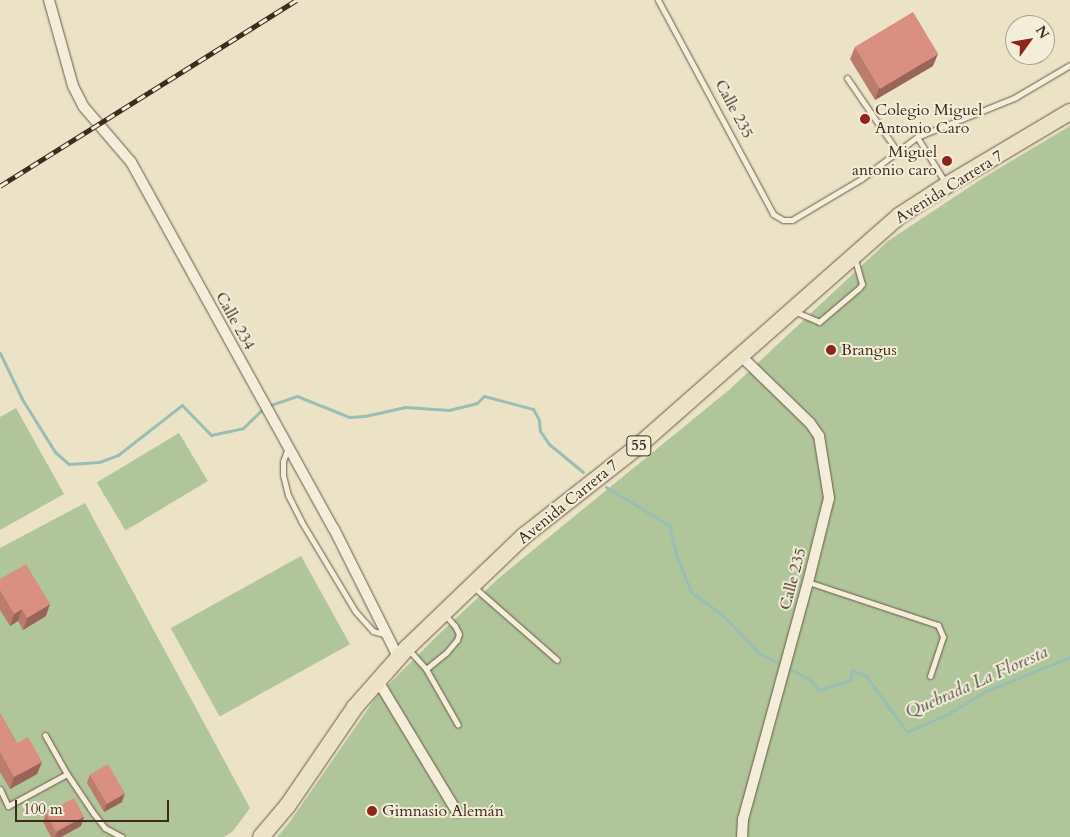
<!DOCTYPE html>
<meta charset="utf-8">
<style>
body{margin:0}
#map{position:relative;width:1070px;height:837px;overflow:hidden;background:#ece3c6;font-family:Cardo,serif}
div>[style]{position:absolute}
.green>*{inset:0;background:#b1c59a;transform-origin:0 0}
.stream>*{height:3px;margin:-1.5px;padding:0 1.5px;transform-origin:1.5px;border-radius:1.5px;background:#99beb3}
.roads{filter:drop-shadow(0 0 1px #6a5947) drop-shadow(0 0 1px #6a5947)}
.lane>*{height:5px;margin:-2.5px;padding:0 2.5px;transform-origin:2.5px;border-radius:2.5px;background:#f3edda}
.street>*{height:10px;margin:-5px;padding:0 5px;transform-origin:5px;border-radius:5px;background:#f3edda}
.primary>*{height:16px;margin:-8px;padding:0 8px;transform-origin:8px;border-radius:8px;background:#ece3c6}
.rail>*{height:5px;margin-top:-2.5px;transform-origin:0;background:repeating-linear-gradient(90deg,#f3edda 0 9px,#3f2b1d 0 18px);box-sizing:border-box;border-block:1px solid #3f2b1d}
.wall>*{inset:0;background:#bb7c6e}
.shaded-wall>*{inset:0;background:#99655a}
.building>*{inset:0;background:#da9080;transform-origin:0 0}
.dots>*{width:14px;height:14px;translate:-50% -50%;box-sizing:border-box;border:2px solid #f3edda;border-radius:50%}
span{translate:-50% -50%;white-space:nowrap;text-align:center;line-height:1.15;-webkit-text-stroke:4px #f3edda;paint-order:stroke}
.shield-label span{padding:1px 4px;background:#f3edda;border:1px solid;border-radius:4px;-webkit-text-stroke-width:0}
.shield-label{font-size:15px;color:#3f2b1d;font-weight:700}
.street-label{font-size:16px;color:#3f2b1d}
.poi-label{font-size:16px;color:#3f2b1d}
.left{translate:0 -50%;text-align:left}
.right{translate:-100% -50%;text-align:right}
.water-label{font-size:18px;color:#565042;font-style:italic}
.north{position:absolute;left:1005px;top:15px;width:50px;height:50px;box-sizing:border-box;background:#f3edda;border:1px solid #ab9f8e;border-radius:50%;rotate:58deg;font-size:14px;font-weight:700;line-height:20px;text-align:center;color:#3f2b1d}
.north::after{content:'';display:block;margin:auto;width:18px;height:22px;background:#8f2418;clip-path:polygon(50% 0,100% 100%,50% 72%,0 100%)}
.scale{position:absolute;left:15px;top:800px;width:154px;height:22px;box-sizing:border-box;border:2px solid #3f2b1d;border-top:0;padding-left:6px;font-size:15px;line-height:18px;white-space:nowrap;color:#3f2b1d;-webkit-text-stroke:4px #f3edda;paint-order:stroke}
</style>
<div id="map">
<div class="green">
<div style="clip-path:polygon(1070px 126px,1070px 837px,277px 837px,289px 823px,377px 696px,437px 636px,500px 577px,729px 390px,888px 241px,983px 178px)"></div>
<div style="clip-path:polygon(16px 408px,64px 494px,0 530px,0 417px)"></div>
<div style="left:179px;top:433px;width:56px;height:96px;rotate:59deg"></div>
<div style="clip-path:polygon(85px 503px,250px 808px,233px 831px,224px 837px,0 837px,0 548px)"></div>
<div style="left:301px;top:556px;width:101px;height:149px;rotate:61deg"></div>
</div>
<div class="stream">
<div style="left:0;top:353px;width:51px;rotate:64.4deg"></div>
<div style="left:22px;top:399px;width:62px;rotate:58.1deg"></div>
<div style="left:55px;top:452px;width:18px;rotate:41deg"></div>
<div style="left:69px;top:464px;width:30px;rotate:-4deg"></div>
<div style="left:99px;top:462px;width:20px;rotate:-20deg"></div>
<div style="left:118px;top:455px;width:81px;rotate:-38deg"></div>
<div style="left:182px;top:405px;width:42px;rotate:46deg"></div>
<div style="left:211px;top:435px;width:33px;rotate:-12deg"></div>
<div style="left:243px;top:428px;width:30px;rotate:-44deg"></div>
<div style="left:265px;top:407px;width:34px;rotate:-19deg"></div>
<div style="left:297px;top:396px;width:56px;rotate:22deg"></div>
<div style="left:349px;top:417px;width:16px;rotate:-4deg"></div>
<div style="left:365px;top:416px;width:41px;rotate:-12.7deg"></div>
<div style="left:405px;top:407px;width:44px;rotate:3.9deg"></div>
<div style="left:449px;top:410px;width:29px;rotate:-14deg"></div>
<div style="left:477px;top:403px;width:10px;rotate:-45deg"></div>
<div style="left:484px;top:396px;width:51px;rotate:14.9deg"></div>
<div style="left:533px;top:409px;width:13px;rotate:61deg"></div>
<div style="left:539px;top:420px;width:11px;rotate:85deg"></div>
<div style="left:540px;top:431px;width:16px;rotate:55deg"></div>
<div style="left:549px;top:444px;width:44px;rotate:39.5deg"></div>
<div style="left:606px;top:487px;width:74px;rotate:31.1deg"></div>
<div style="left:669px;top:525px;width:33px;rotate:76deg"></div>
<div style="left:677px;top:557px;width:38px;rotate:68deg"></div>
<div style="left:691px;top:592px;width:39px;rotate:36deg"></div>
<div style="left:723px;top:615px;width:52px;rotate:46.5deg"></div>
<div style="left:759px;top:653px;width:56px;rotate:27.5deg"></div>
<div style="left:809px;top:679px;width:15px;rotate:48deg"></div>
<div style="left:819px;top:690px;width:33px;rotate:-18deg"></div>
<div style="left:850px;top:680px;width:10px;rotate:-79deg"></div>
<div style="left:852px;top:670px;width:15px;rotate:23deg"></div>
<div style="left:866px;top:676px;width:69px;rotate:53.8deg"></div>
<div style="left:907px;top:732px;width:45px;rotate:-23.7deg"></div>
<div style="left:948px;top:714px;width:44px;rotate:-31.2deg"></div>
<div style="left:986px;top:691px;width:91px;rotate:-22deg"></div>
</div>
<div class="roads">
<div class="lane">
<div style="left:658px;top:0;width:243px;rotate:61.7deg"></div>
<div style="left:773px;top:214px;width:12px;rotate:31deg"></div>
<div style="left:783px;top:220px;width:9px"></div>
<div style="left:792px;top:220px;width:80px;rotate:-30.7deg"></div>
<div style="left:861px;top:179px;width:70px;rotate:-36.9deg"></div>
<div style="left:917px;top:137px;width:53px;rotate:58.1deg"></div>
<div style="left:847px;top:78px;width:88px;rotate:55.6deg"></div>
<div style="left:917px;top:137px;width:105px;rotate:-21.9deg"></div>
<div style="left:1014px;top:98px;width:65px;rotate:-30.5deg"></div>
<div style="left:796px;top:312px;width:25px;rotate:23deg"></div>
<div style="left:819px;top:322px;width:52px;rotate:-40.4deg"></div>
<div style="left:859px;top:288px;width:5px;rotate:-53deg"></div>
<div style="left:862px;top:284px;width:26px;rotate:-106deg"></div>
<div style="left:288px;top:448px;width:14px;rotate:111deg"></div>
<div style="left:283px;top:461px;width:14px;rotate:90deg"></div>
<div style="left:283px;top:475px;width:21px;rotate:76deg"></div>
<div style="left:288px;top:495px;width:29px;rotate:63deg"></div>
<div style="left:301px;top:521px;width:105px;rotate:59deg"></div>
<div style="left:355px;top:611px;width:27px;rotate:48deg"></div>
<div style="left:373px;top:631px;width:15px;rotate:16deg"></div>
<div style="left:808px;top:582px;width:137px;rotate:18.3deg"></div>
<div style="left:938px;top:625px;width:13px;rotate:67deg"></div>
<div style="left:943px;top:637px;width:41px;rotate:108.4deg"></div>
<div style="left:475px;top:588px;width:109px;rotate:41.3deg"></div>
<div style="left:409px;top:650px;width:25px;rotate:48deg"></div>
<div style="left:426px;top:669px;width:26px;rotate:-39deg"></div>
<div style="left:446px;top:653px;width:17px;rotate:-50deg"></div>
<div style="left:457px;top:640px;width:6px;rotate:-72deg"></div>
<div style="left:459px;top:634px;width:9px;rotate:-117deg"></div>
<div style="left:455px;top:626px;width:15px;rotate:-132deg"></div>
<div style="left:426px;top:669px;width:64px;rotate:60.3deg"></div>
<div style="left:45px;top:735px;width:45px;rotate:60.6deg"></div>
<div style="left:67px;top:774px;width:48px;rotate:56deg"></div>
<div style="left:94px;top:814px;width:18px;rotate:52deg"></div>
<div style="left:105px;top:828px;width:19px;rotate:28deg"></div>
<div style="left:0;top:789px;width:19px;rotate:65deg"></div>
<div style="left:8px;top:806px;width:67px;rotate:-28.5deg"></div>
</div>
<div class="street">
<div style="left:49px;top:0;width:89px;rotate:74.4deg"></div>
<div style="left:73px;top:86px;width:22px;rotate:63deg"></div>
<div style="left:83px;top:106px;width:74px;rotate:49.4deg"></div>
<div style="left:131px;top:162px;width:419px;rotate:61.1deg"></div>
<div style="left:334px;top:529px;width:145px;rotate:63.4deg"></div>
<div style="left:741px;top:356px;width:96px;rotate:44.2deg"></div>
<div style="left:810px;top:423px;width:16px;rotate:55deg"></div>
<div style="left:819px;top:436px;width:63px;rotate:80.8deg"></div>
<div style="left:829px;top:498px;width:87px;rotate:104deg"></div>
<div style="left:808px;top:582px;width:246px;rotate:105.3deg"></div>
<div style="left:743px;top:819px;width:18px;rotate:93deg"></div>
<div style="left:378px;top:681px;width:153px;rotate:58.9deg"></div>
</div>
<div class="primary">
<div style="left:261px;top:837px;width:42px;rotate:-49.8deg"></div>
<div style="left:288px;top:805px;width:119px;rotate:-55.6deg"></div>
<div style="left:355px;top:707px;width:79px;rotate:-48.6deg"></div>
<div style="left:407px;top:648px;width:163px;rotate:-43.8deg"></div>
<div style="left:525px;top:535px;width:141px;rotate:-38.1deg"></div>
<div style="left:636px;top:448px;width:351px;rotate:-41.4deg"></div>
<div style="left:899px;top:216px;width:57px;rotate:-32.9deg"></div>
<div style="left:947px;top:185px;width:143px;rotate:-30.7deg"></div>
</div>
</div>
<div class="rail">
<div style="left:0;top:186px;width:350px;rotate:-32.1deg"></div>
</div>
<div class="wall">
<div style="clip-path:polygon(855px 47px,933px 66px,875px 100px,850px 59px)"></div>
<div style="clip-path:polygon(0 579px,46px 616px,23px 630px,18px 621px,10px 626px,0 610px)"></div>
<div style="clip-path:polygon(0 713px,17px 743px,42px 762px,37px 774px,10px 789px,0 772px)"></div>
<div style="clip-path:polygon(90px 774px,122px 802px,104px 812px,87px 783px)"></div>
<div style="clip-path:polygon(46px 813px,84px 817px,81px 826px,61px 837px,51px 837px,43px 822px)"></div>
</div>
<div class="shaded-wall">
<div style="clip-path:polygon(938px 54px,933px 66px,875px 100px,879px 88px)"></div>
<div style="clip-path:polygon(50px 604px,46px 616px,23px 630px,27px 618px)"></div>
<div style="clip-path:polygon(22px 609px,18px 621px,10px 626px,14px 614px)"></div>
<div style="clip-path:polygon(42px 762px,37px 774px,10px 789px,14px 777px)"></div>
<div style="clip-path:polygon(125px 793px,122px 802px,104px 812px,107px 803px)"></div>
<div style="clip-path:polygon(84px 817px,81px 826px,61px 837px,55px 837px,57px 832px)"></div>
</div>
<div class="building">
<div style="left:913px;top:12px;width:49px;height:68px;rotate:59deg"></div>
<div style="clip-path:polygon(26px 564px,50px 604px,27px 618px,22px 609px,14px 614px,0 590px,0 579px)"></div>
<div style="clip-path:polygon(0 713px,17px 743px,28px 737px,42px 762px,14px 777px,0 752px)"></div>
<div style="left:108px;top:764px;width:34px;height:21px;rotate:60deg"></div>
<div style="left:74px;top:798px;width:21px;height:32px;rotate:62deg"></div>
</div>
<div class="dots">
<div style="left:865px;top:119px;background:#8f2418"></div>
<div style="left:947px;top:161px;background:#8f2418"></div>
<div style="left:831px;top:350px;background:#8f2418"></div>
<div style="left:372px;top:811px;background:#8f2418"></div>
</div>
<div class="shield-label">
<span style="left:639px;top:446px">55</span>
</div>
<div class="street-label">
<span style="left:734px;top:109px;rotate:62deg">Calle 235</span>
<span style="left:949px;top:187px;rotate:-32deg">Avenida Carrera 7</span>
<span style="left:235px;top:321px;rotate:61deg">Calle 234</span>
<span style="left:568px;top:502px;rotate:-39deg">Avenida Carrera 7</span>
<span style="left:793px;top:579px;rotate:-75deg">Calle 235</span>
</div>
<div class="poi-label">
<span class="left" style="left:875px;top:119px">Colegio Miguel<br>Antonio Caro</span>
<span class="right" style="left:937px;top:161px">Miguel<br>antonio caro</span>
<span class="left" style="left:841px;top:350px">Brangus</span>
<span class="left" style="left:382px;top:811px">Gimnasio Alemán</span>
</div>
<div class="water-label">
<span style="left:977px;top:683px;rotate:-24deg">Quebrada La Floresta</span>
</div>
<div class="north">N</div>
<div class="scale">100 m</div>
</div>
